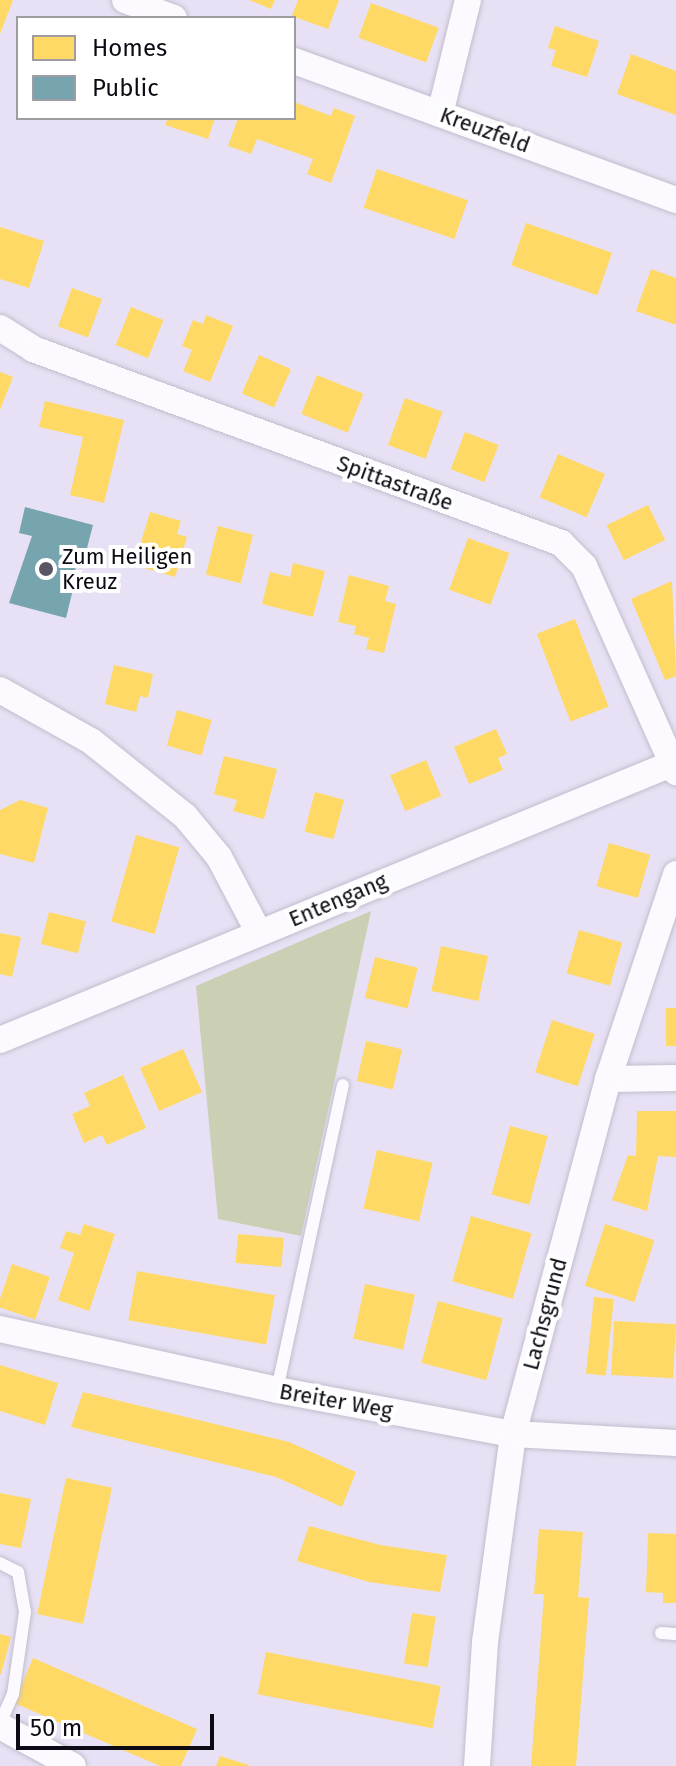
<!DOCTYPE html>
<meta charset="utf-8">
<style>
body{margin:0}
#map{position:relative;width:676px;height:1766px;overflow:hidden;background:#e8e1f5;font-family:"Fira Sans",sans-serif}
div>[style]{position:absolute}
.green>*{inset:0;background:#cbd0b5}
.homes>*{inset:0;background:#ffd966;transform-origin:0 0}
.public>*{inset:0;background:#76a5af}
.roads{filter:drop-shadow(0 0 2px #c2bdcc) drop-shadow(0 0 2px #c2bdcc)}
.service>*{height:12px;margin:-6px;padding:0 6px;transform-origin:6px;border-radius:6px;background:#fcfafe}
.minor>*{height:26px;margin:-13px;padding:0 13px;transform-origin:13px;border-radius:13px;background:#fcfafe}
.dots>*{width:22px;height:22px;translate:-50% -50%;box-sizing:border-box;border:4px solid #fff;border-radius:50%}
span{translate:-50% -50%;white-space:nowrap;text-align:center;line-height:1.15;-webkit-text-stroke:8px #fff;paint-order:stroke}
.street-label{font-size:22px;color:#0e0a15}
.poi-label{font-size:22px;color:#0e0a15}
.left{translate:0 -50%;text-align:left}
.legend{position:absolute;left:16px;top:16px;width:280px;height:104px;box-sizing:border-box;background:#fff;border:2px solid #9f9da1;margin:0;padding:10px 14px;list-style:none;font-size:24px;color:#0e0a15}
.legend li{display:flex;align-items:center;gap:16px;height:40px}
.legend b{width:40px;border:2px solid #9f9da1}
.scale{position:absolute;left:16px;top:1714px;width:198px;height:36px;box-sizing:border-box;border:4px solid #0e0a15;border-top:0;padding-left:10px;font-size:24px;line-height:28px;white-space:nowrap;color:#0e0a15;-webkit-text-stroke:6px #fff;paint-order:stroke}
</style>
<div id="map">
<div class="green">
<div style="clip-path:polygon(371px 911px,301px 1236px,218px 1219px,196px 986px)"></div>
</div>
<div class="homes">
<div style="clip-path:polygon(0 0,13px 0,0 34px)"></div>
<div style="clip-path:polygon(249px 0,275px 0,271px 9px)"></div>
<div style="clip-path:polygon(298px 0,339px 0,328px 29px,292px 16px)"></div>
<div style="left:371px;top:3px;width:72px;height:37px;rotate:20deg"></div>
<div style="clip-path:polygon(555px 26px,599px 41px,587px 77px,551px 66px,556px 50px,548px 48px)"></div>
<div style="clip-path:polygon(631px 54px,676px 71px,676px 115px,617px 94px)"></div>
<div style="clip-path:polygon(294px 102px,331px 116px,334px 108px,355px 116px,331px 183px,307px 174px,313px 159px,257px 139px,251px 154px,228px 146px,238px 118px,294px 118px)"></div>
<div style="clip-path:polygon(168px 118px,215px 118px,208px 139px,165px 125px)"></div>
<div style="left:377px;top:169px;width:96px;height:41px;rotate:19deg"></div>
<div style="left:526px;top:223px;width:91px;height:45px;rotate:19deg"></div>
<div style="clip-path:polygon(0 227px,44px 241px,29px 288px,0 279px)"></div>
<div style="clip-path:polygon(651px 269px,676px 278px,676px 325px,636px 311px)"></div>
<div style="left:72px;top:288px;width:32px;height:41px;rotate:20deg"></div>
<div style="left:131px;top:307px;width:35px;height:41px;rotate:22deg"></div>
<div style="clip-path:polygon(206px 315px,233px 326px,210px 382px,183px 371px,192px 350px,182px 346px,193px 320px,203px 324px)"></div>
<div style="left:259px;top:355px;width:35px;height:42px;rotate:24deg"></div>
<div style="clip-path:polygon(0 372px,13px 377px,0 410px)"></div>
<div style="left:317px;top:375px;width:50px;height:42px;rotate:22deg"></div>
<div style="left:405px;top:398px;width:40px;height:50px;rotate:20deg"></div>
<div style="clip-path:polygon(45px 401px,124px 420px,104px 503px,70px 495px,83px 437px,39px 427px)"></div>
<div style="left:465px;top:432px;width:36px;height:40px;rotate:21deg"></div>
<div style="left:558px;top:454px;width:51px;height:47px;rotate:23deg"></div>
<div style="left:648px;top:505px;width:39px;height:46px;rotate:64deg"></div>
<div style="clip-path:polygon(150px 512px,181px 521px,177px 534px,187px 537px,175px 577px,134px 565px)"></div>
<div style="left:218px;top:526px;width:36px;height:50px;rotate:14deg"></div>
<div style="left:468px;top:538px;width:44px;height:55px;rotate:20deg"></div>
<div style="clip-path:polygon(293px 563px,325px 571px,313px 617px,262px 604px,270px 572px,290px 577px)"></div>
<div style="clip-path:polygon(349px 575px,389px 586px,385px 601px,396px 604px,384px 653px,366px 649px,369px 638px,354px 634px,356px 626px,338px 622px)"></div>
<div style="clip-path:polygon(672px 581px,676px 676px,665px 680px,631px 599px)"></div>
<div style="left:575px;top:619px;width:94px;height:41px;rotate:69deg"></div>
<div style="clip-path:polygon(114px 665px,153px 674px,148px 698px,140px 696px,136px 712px,105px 704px)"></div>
<div style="left:177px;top:710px;width:36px;height:37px;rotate:16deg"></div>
<div style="clip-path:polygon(496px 729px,507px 754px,498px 758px,503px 770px,469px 784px,454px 747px)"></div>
<div style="clip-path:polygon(224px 756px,277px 769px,264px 819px,233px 811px,237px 800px,214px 794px)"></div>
<div style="left:426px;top:760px;width:39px;height:39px;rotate:67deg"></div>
<div style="left:315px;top:792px;width:30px;height:41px;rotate:15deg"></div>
<div style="clip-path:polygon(20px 800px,48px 808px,34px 863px,0 854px,0 810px)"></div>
<div style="left:136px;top:835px;width:45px;height:90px;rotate:16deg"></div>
<div style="left:609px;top:843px;width:43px;height:45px;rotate:16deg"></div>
<div style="left:49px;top:912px;width:38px;height:33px;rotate:14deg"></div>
<div style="left:579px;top:930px;width:45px;height:45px;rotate:16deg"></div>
<div style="clip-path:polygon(0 933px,21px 937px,12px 977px,0 974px)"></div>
<div style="left:441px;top:946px;width:48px;height:46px;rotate:12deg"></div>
<div style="left:375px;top:957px;width:44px;height:42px;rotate:14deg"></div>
<div style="left:666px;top:1008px;width:10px;height:38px"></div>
<div style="left:552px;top:1020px;width:45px;height:55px;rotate:18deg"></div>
<div style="left:366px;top:1041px;width:37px;height:41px;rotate:13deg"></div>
<div style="left:183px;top:1049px;width:47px;height:47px;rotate:66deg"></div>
<div style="clip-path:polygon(123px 1075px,146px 1128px,107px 1145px,102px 1135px,84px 1143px,72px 1114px,90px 1106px,84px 1093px)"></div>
<div style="clip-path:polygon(637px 1111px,676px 1111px,676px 1157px,658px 1156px,647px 1211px,612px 1200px,628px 1155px,636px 1156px)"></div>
<div style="left:510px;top:1126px;width:39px;height:71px;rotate:15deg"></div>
<div style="left:377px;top:1150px;width:57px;height:60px;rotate:13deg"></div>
<div style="left:471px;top:1216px;width:63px;height:68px;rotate:16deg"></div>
<div style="clip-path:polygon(84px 1224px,115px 1234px,89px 1311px,58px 1300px,74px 1253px,60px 1248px,66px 1231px,80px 1235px)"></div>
<div style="left:605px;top:1224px;width:52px;height:65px;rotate:18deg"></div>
<div style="left:238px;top:1234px;width:46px;height:29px;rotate:5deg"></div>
<div style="left:12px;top:1264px;width:40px;height:45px;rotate:19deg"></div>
<div style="left:137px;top:1271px;width:140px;height:50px;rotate:10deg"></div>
<div style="left:365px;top:1284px;width:51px;height:56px;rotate:12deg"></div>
<div style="left:594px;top:1297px;width:20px;height:77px;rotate:6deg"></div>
<div style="left:438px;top:1301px;width:67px;height:64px;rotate:15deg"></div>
<div style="left:614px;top:1321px;width:62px;height:54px;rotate:3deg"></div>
<div style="clip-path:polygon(0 1365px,58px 1383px,45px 1425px,0 1411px)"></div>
<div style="clip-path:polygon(83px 1392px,289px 1442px,356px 1472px,342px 1507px,276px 1477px,71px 1427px)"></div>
<div style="left:66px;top:1478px;width:47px;height:139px;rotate:12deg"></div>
<div style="clip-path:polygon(0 1493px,31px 1499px,21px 1548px,0 1544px)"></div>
<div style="clip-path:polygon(309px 1526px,380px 1545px,447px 1555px,440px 1592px,369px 1582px,297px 1561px)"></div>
<div style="clip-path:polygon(539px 1529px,583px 1532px,578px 1597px,589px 1598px,576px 1766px,531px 1766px,544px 1594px,534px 1594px)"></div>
<div style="clip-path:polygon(648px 1533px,676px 1534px,676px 1603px,663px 1603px,663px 1593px,646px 1592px)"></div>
<div style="left:412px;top:1613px;width:24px;height:51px;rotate:9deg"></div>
<div style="clip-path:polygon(0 1634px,11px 1637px,1px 1674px,0 1674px)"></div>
<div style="left:266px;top:1652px;width:178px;height:43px;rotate:11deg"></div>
<div style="clip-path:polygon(33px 1658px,197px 1729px,181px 1766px,160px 1766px,14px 1703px)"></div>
<div style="clip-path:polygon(220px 1756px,249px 1765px,248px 1766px,216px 1766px)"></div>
</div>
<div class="public">
<div style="clip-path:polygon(25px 507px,93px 525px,86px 552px,74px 548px,76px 577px,66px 618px,9px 603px,32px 536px,19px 533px)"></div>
</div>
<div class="roads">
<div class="service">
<div style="left:277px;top:1390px;width:312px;rotate:-77.8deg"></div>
<div style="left:0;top:1563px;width:20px;rotate:27deg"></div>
<div style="left:18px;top:1572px;width:41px;rotate:80.1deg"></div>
<div style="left:25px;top:1612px;width:83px;rotate:98.3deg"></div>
<div style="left:13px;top:1694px;width:32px;rotate:114deg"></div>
<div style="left:661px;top:1633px;width:15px;rotate:4deg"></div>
</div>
<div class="minor">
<div style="left:125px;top:0;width:52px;rotate:20.2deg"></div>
<div style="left:294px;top:61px;width:407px;rotate:20deg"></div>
<div style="left:440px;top:114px;width:117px;rotate:-76.2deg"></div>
<div style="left:0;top:328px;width:39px;rotate:32deg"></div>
<div style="left:33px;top:349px;width:563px;rotate:20.17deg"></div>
<div style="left:561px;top:543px;width:33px;rotate:45deg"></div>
<div style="left:584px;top:566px;width:226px;rotate:65.9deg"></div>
<div style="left:0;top:690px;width:104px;rotate:29.3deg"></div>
<div style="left:91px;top:741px;width:120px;rotate:38.6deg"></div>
<div style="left:185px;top:816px;width:53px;rotate:50.3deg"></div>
<div style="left:219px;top:857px;width:86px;rotate:62.2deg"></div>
<div style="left:0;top:1040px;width:731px;rotate:-22.35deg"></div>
<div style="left:608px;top:1079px;width:68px;rotate:-0.8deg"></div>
<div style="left:0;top:1329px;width:284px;rotate:12.4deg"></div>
<div style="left:277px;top:1390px;width:240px;rotate:10.6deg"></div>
<div style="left:513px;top:1434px;width:163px;rotate:3.2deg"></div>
<div style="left:0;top:1726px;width:83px;rotate:28.7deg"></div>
<div style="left:477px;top:1766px;width:124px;rotate:-86.3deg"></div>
<div style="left:485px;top:1642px;width:210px;rotate:-82.3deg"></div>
<div style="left:513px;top:1434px;width:367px;rotate:-75deg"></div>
<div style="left:608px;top:1079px;width:216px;rotate:-71.6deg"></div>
</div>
</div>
<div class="dots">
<div style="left:46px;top:569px;background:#5a5563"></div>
</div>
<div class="street-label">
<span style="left:485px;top:130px;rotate:20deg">Kreuzfeld</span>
<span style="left:395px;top:483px;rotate:20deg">Spittastraße</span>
<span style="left:338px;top:900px;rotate:-23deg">Entengang</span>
<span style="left:545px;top:1314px;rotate:-75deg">Lachsgrund</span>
<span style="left:336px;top:1401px;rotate:10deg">Breiter Weg</span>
</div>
<div class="poi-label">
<span class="left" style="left:62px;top:569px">Zum Heiligen<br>Kreuz</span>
</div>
<ul class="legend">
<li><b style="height:22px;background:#ffd966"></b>Homes</li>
<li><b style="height:22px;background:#76a5af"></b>Public</li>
</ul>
<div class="scale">50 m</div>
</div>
